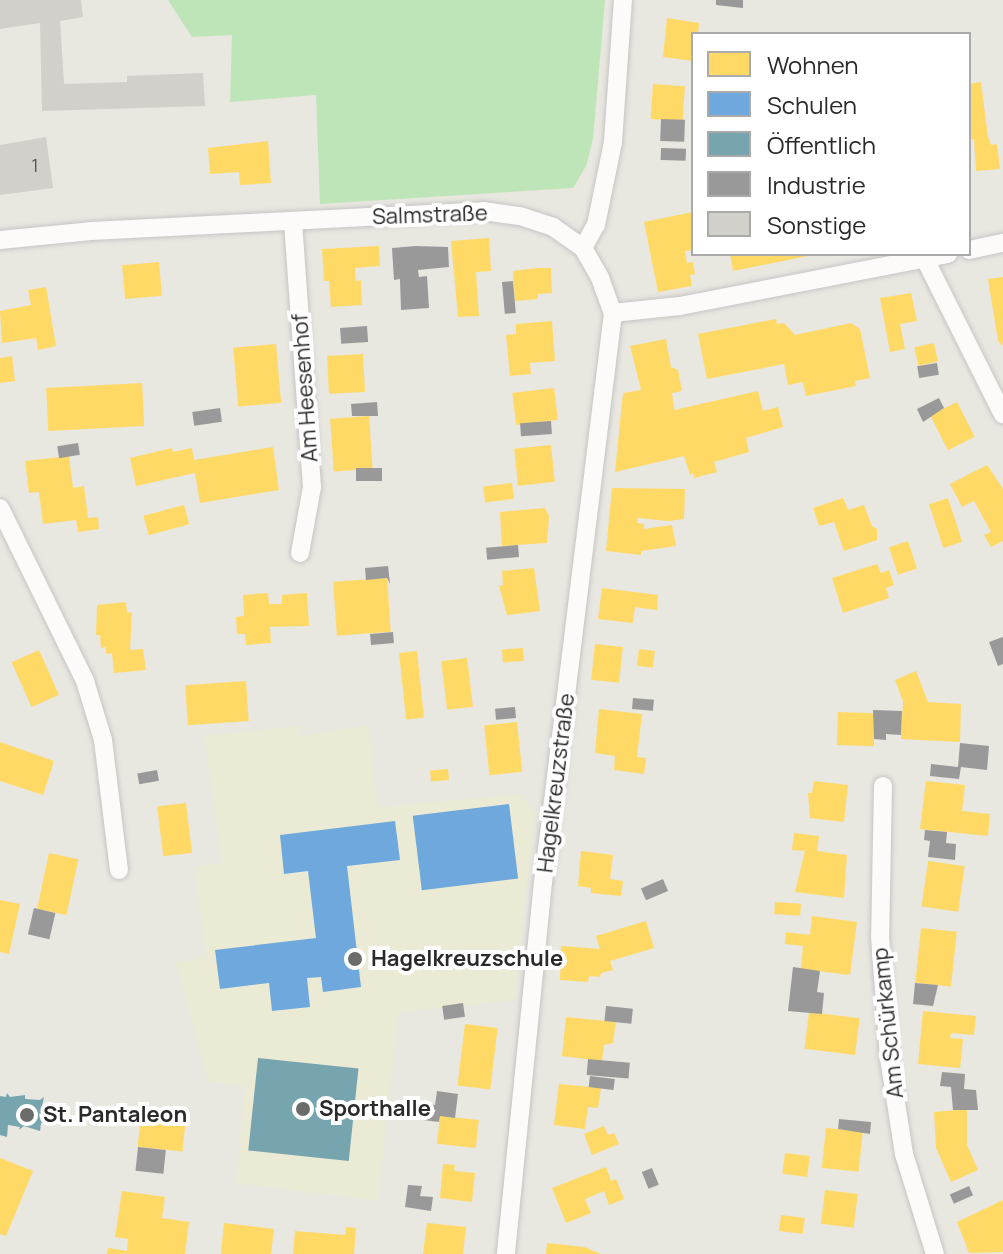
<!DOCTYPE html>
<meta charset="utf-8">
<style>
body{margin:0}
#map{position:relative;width:1003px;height:1254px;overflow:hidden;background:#e8e7e0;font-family:Manrope,sans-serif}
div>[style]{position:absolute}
.education>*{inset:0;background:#ebead4}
.green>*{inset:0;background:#bee5b8}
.homes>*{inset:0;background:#ffd966;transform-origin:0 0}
.schools>*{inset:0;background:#6fa8dc;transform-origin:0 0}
.public>*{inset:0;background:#76a5af;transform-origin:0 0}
.industry>*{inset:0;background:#999;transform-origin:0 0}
.building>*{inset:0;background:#d1d0cb}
.roads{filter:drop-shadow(0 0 2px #c6c5c5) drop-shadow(0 0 2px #c6c5c5)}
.minor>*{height:18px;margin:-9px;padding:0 9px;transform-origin:9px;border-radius:9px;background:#fcfbfa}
.dots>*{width:22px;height:22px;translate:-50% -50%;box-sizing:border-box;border:4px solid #fff;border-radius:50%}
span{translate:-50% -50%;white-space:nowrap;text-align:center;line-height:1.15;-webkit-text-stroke:8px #fff;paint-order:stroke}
.number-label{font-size:18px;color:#545453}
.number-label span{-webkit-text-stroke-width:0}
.street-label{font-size:22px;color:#2a2a2a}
.poi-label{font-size:22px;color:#2a2a2a;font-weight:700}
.left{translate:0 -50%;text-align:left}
.legend{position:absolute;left:691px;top:32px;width:280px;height:224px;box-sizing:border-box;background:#fff;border:2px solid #aaa;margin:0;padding:10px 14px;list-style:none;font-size:24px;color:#2a2a2a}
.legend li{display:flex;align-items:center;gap:16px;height:40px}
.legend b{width:40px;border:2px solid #aaa}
</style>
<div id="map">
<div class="education">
<div style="clip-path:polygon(369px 725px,377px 807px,520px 794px,535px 814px,514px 1000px,398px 1013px,378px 1201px,236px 1183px,245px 1086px,208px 1082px,176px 963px,206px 955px,194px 867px,222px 863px,204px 736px,299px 726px,300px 736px)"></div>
</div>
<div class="green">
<div style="clip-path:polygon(168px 0,605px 0,593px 139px,586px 166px,573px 188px,320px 204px,316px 95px,230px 102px,232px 35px,192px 37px)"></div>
</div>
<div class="homes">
<div style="clip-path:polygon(667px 18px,699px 23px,698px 34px,693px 34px,693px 61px,663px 57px)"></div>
<div style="clip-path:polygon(981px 82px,988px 137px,991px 145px,997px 144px,1000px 169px,976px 171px,974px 139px,969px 140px,969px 84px)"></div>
<div style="left:653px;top:84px;width:32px;height:35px;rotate:4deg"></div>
<div style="clip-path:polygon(268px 141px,271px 183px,240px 185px,239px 172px,210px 174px,208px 148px)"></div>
<div style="clip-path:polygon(693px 212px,693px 250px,685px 251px,687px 263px,693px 262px,695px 274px,690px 275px,692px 286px,658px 292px,644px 222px)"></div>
<div style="clip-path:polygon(489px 238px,491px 271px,476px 272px,479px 316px,458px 317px,451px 241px)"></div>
<div style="clip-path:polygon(379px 246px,380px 266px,355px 268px,356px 281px,361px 280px,362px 305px,331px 307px,329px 281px,324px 281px,322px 249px)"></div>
<div style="clip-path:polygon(730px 254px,813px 254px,813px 255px,733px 271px)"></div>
<div style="left:159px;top:262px;width:34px;height:37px;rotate:85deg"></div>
<div style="clip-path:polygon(536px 268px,551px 268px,552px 293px,538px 294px,538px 299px,515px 301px,513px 271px)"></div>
<div style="clip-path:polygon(1003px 277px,1003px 346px,998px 341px,988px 279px)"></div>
<div style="clip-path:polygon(46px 287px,56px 346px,38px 350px,36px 338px,2px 343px,0 311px,31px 305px,28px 290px)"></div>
<div style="clip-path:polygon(911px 293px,917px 321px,900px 324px,905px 349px,890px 352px,880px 298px)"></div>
<div style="clip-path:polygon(776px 319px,777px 324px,784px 323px,795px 335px,851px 323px,860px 329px,870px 378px,855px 381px,856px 386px,806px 396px,803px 382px,788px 385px,784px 364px,707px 379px,698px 334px)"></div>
<div style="clip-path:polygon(552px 321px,555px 361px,530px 363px,531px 374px,510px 376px,506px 335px,516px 334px,516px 324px)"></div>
<div style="clip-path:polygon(666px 339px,671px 367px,678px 370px,682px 391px,672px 393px,674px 410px,758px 391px,763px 411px,778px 407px,783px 427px,746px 438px,749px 452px,714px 462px,717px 472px,694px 478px,693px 473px,690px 475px,684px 456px,615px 472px,623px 393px,641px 390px,630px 346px)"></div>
<div style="left:934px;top:343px;width:19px;height:20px;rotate:78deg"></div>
<div style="left:276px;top:344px;width:59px;height:43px;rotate:85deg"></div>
<div style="left:363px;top:354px;width:38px;height:36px;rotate:87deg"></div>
<div style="clip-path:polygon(12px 356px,15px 381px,0 383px,0 358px)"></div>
<div style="left:142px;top:383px;width:43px;height:96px;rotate:87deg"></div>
<div style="left:554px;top:388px;width:32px;height:42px;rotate:83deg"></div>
<div style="left:957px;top:402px;width:39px;height:30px;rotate:63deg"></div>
<div style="left:369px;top:416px;width:53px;height:39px;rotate:86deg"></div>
<div style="left:551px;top:445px;width:37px;height:37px;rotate:84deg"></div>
<div style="clip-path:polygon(273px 447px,279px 490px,200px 503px,195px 473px,136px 486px,130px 458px,172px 448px,173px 452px,192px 448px,194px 460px)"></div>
<div style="clip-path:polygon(69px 456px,73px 488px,84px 486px,88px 518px,98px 517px,99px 529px,78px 532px,76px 520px,43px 524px,39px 492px,29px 493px,25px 461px)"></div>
<div style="clip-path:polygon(987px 465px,1003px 489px,1003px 541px,991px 547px,984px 535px,991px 532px,974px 501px,962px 507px,950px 484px)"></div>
<div style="left:512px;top:483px;width:16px;height:29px;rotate:83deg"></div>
<div style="clip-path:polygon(612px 488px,685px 489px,684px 519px,668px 521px,638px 518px,637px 523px,644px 524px,644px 529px,672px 525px,676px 546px,641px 551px,641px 555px,606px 551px)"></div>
<div style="clip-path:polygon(843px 498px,848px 510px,864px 505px,872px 526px,877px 529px,877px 540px,844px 551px,834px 522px,819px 526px,813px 508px)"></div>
<div style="left:948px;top:498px;width:46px;height:20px;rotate:72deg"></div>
<div style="left:184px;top:505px;width:20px;height:42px;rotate:75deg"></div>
<div style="clip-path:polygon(545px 508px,549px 516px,547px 543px,502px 546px,500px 512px)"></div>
<div style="left:908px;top:541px;width:29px;height:20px;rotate:72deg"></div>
<div style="clip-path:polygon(877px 564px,881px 573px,889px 570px,894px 585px,886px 588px,889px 598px,843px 613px,832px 578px)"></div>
<div style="clip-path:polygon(534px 568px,540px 611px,507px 615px,499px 586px,503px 585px,502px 571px)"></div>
<div style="left:387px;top:578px;width:54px;height:54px;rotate:86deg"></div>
<div style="clip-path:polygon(602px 588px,658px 595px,657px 610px,635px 607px,633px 623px,598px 619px)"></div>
<div style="clip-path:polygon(268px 593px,269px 604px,282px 604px,282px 595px,307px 593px,309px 626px,270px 627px,271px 643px,246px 645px,245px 634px,237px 634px,236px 617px,244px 616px,243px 595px)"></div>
<div style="clip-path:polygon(126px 602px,127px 613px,132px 612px,130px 650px,143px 649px,146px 670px,114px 673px,112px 653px,106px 654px,106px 647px,101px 648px,100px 635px,96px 635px,97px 605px)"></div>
<div style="left:595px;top:644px;width:28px;height:36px;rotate:6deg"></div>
<div style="left:523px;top:648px;width:13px;height:21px;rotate:86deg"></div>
<div style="left:639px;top:649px;width:16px;height:17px;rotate:7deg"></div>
<div style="left:39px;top:650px;width:49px;height:30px;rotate:66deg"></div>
<div style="left:417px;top:651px;width:67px;height:18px;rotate:84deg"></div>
<div style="left:467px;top:658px;width:49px;height:26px;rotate:83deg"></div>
<div style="clip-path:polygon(916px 671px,928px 702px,961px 704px,960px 742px,901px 739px,903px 701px,895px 680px)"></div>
<div style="left:246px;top:681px;width:40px;height:61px;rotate:86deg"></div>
<div style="clip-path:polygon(599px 709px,642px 714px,637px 757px,646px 758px,644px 774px,614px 770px,615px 756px,595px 753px)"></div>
<div style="left:838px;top:712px;width:37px;height:33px;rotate:2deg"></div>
<div style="left:517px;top:722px;width:50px;height:33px;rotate:84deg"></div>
<div style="clip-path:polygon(0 742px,54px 761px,43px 795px,0 781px)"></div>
<div style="left:448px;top:769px;width:11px;height:18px;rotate:85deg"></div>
<div style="clip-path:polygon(814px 781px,848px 785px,844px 822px,810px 818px,808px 793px,812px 793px)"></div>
<div style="clip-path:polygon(926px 781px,965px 785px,962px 811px,990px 814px,988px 836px,920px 829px)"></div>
<div style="left:186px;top:803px;width:50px;height:29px;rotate:83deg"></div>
<div style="clip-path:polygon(794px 833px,819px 836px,817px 851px,847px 855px,844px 898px,795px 892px,805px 851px,792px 850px)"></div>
<div style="clip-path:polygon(581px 851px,613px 855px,610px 879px,623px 881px,621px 896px,591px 893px,591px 888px,578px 886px)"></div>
<div style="left:49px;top:853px;width:30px;height:57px;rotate:12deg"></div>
<div style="left:928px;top:861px;width:37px;height:46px;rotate:8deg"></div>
<div style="clip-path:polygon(0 900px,20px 904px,9px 954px,0 952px)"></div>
<div style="left:775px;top:902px;width:26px;height:12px;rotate:4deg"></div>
<div style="clip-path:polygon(812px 916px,857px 922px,850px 975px,801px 969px,803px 946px,785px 944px,786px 932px,810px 935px)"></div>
<div style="clip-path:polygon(646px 921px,654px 948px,610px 961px,613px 970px,601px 973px,600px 977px,589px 976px,588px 982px,560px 980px,561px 946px,600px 949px,596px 936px)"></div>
<div style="left:921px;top:928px;width:36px;height:55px;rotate:6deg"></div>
<div style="clip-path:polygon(923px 1011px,976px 1016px,974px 1035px,951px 1033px,950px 1038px,963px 1039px,960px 1068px,918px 1064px)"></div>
<div style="left:809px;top:1012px;width:51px;height:37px;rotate:7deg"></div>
<div style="clip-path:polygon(566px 1017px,616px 1022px,613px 1043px,604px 1045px,602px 1061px,562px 1056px)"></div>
<div style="left:465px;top:1024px;width:33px;height:62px;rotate:7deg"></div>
<div style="clip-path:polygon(559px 1084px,601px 1088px,598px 1108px,588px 1107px,585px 1129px,554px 1125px)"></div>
<div style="clip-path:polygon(967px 1109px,967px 1145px,978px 1170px,951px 1182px,936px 1148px,934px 1112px)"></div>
<div style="left:141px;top:1115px;width:45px;height:32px;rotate:6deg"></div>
<div style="left:440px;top:1116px;width:39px;height:28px;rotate:6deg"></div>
<div style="clip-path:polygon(604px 1126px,608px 1135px,614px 1133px,619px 1144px,592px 1155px,584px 1134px)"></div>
<div style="left:826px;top:1128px;width:37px;height:40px;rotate:6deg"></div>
<div style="left:785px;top:1153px;width:25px;height:21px;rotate:7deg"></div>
<div style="clip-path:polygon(0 1158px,33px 1171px,6px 1236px,0 1234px)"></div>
<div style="clip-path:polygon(443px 1164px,455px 1165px,454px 1171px,475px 1173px,472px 1202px,440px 1198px)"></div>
<div style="clip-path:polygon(606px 1167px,611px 1181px,616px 1179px,624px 1199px,609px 1205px,604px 1191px,585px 1199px,591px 1213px,566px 1223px,552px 1188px)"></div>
<div style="left:825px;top:1190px;width:33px;height:34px;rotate:7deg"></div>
<div style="clip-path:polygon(122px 1191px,165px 1197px,162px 1218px,189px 1222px,185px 1254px,107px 1254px,108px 1248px,127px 1251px,128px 1239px,115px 1237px)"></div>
<div style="clip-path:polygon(1003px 1200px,1003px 1252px,969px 1253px,957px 1222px)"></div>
<div style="left:781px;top:1215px;width:24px;height:16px;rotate:7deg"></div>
<div style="clip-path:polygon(224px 1223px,274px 1229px,271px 1254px,221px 1254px)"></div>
<div style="clip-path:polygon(427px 1223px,466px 1227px,463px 1254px,423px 1254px)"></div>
<div style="clip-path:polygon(346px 1227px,356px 1228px,354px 1254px,293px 1254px,295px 1231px,345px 1235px)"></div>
<div style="clip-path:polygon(547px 1243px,584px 1247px,601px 1254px,546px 1254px)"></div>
</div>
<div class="schools">
<div style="left:509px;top:804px;width:75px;height:97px;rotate:83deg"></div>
<div style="clip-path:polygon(395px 821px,400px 860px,347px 866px,361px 987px,323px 992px,321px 977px,307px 978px,310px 1007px,272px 1011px,269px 983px,220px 989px,215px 950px,316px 938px,308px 871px,284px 874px,280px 835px)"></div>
</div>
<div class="public">
<div style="left:258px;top:1058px;width:101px;height:93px;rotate:6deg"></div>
<div style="clip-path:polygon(7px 1093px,10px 1097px,25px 1095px,25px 1099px,40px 1100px,44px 1097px,42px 1106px,56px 1107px,54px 1124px,41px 1123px,40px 1131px,24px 1126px,19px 1130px,20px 1127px,8px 1125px,7px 1137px,0 1135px,0 1096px,6px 1097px)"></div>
</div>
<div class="industry">
<div style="clip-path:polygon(716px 0,743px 0,743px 8px,716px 5px)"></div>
<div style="left:661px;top:119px;width:24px;height:22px;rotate:2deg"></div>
<div style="left:661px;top:148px;width:25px;height:12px;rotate:2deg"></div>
<div style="clip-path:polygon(416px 246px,448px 247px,449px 267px,418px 270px,419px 277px,427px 276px,429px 308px,401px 310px,400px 279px,394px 280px,392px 248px)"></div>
<div style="left:513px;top:281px;width:32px;height:11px;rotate:85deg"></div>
<div style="left:367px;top:326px;width:16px;height:27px;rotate:86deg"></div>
<div style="left:937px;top:363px;width:12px;height:20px;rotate:81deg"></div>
<div style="clip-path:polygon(939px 398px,944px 408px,923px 422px,917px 409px)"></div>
<div style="clip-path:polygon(377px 402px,378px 416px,352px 416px,351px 404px)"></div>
<div style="left:220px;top:408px;width:14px;height:28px;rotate:82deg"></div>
<div style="left:551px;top:421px;width:13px;height:31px;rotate:86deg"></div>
<div style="left:78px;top:443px;width:12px;height:21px;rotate:81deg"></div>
<div style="left:382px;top:468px;width:13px;height:26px;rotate:90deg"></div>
<div style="left:518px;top:545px;width:12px;height:32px;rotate:85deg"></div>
<div style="clip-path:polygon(388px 566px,390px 584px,387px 578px,366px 580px,365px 568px)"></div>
<div style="left:393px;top:632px;width:11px;height:23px;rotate:85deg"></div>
<div style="clip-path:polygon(1003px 637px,1003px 664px,998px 666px,989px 642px)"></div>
<div style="left:633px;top:698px;width:21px;height:11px;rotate:5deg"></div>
<div style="left:515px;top:707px;width:11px;height:20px;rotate:85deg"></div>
<div style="clip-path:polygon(873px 710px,902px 711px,901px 735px,886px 734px,886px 740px,874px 739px)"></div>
<div style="clip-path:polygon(960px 743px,989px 746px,987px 770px,961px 767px,959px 779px,930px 776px,931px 764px,958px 767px)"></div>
<div style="left:157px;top:770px;width:11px;height:20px;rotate:80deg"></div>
<div style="clip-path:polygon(925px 830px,947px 832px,946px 843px,956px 844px,955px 860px,928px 857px,930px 841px,924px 840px)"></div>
<div style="left:663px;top:879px;width:13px;height:24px;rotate:67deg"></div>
<div style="left:34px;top:908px;width:22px;height:27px;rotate:13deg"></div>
<div style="clip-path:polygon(793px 967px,820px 971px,817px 992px,824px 993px,822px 1014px,788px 1011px)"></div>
<div style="clip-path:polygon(915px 983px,938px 985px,933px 1006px,913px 1004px)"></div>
<div style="left:463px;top:1003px;width:14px;height:21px;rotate:82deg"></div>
<div style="left:606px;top:1006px;width:27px;height:15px;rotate:6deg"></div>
<div style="left:588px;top:1059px;width:42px;height:16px;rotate:5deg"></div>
<div style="clip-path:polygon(942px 1072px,965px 1074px,964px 1089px,976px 1090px,978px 1110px,953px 1110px,951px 1087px,940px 1086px)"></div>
<div style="left:590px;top:1076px;width:25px;height:11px;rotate:7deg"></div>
<div style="clip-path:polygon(437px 1091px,458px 1094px,455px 1118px,440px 1116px,439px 1122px,423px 1120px,424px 1103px,435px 1105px)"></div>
<div style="clip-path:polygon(839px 1119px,871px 1122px,870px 1134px,838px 1129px)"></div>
<div style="left:138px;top:1147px;width:28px;height:24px;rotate:6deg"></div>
<div style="left:652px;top:1168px;width:18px;height:11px;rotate:68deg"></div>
<div style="clip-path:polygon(408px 1185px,422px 1186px,420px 1196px,433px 1197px,431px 1211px,405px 1207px)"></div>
<div style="left:969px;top:1186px;width:10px;height:21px;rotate:66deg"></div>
</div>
<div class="building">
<div style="clip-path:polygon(0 0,81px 0,83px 17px,60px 21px,64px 84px,127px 82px,127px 76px,203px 73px,205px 106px,42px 111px,40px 23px,0 29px)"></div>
<div style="clip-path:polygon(46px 137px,53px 188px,0 195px,0 145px)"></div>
</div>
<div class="roads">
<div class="minor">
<div style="left:293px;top:222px;width:266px;rotate:85.9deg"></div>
<div style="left:312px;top:487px;width:67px;rotate:100.3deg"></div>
<div style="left:0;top:240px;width:91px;rotate:-5.6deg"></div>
<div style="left:91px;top:231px;width:393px;rotate:-2.9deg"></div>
<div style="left:483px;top:211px;width:37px;rotate:8deg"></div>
<div style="left:520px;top:216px;width:35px;rotate:18deg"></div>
<div style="left:553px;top:227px;width:37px;rotate:35deg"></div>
<div style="left:583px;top:248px;width:34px;rotate:60deg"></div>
<div style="left:600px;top:278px;width:37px;rotate:70deg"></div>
<div style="left:613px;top:313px;width:573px;rotate:97.01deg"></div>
<div style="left:543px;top:882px;width:374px;rotate:95.7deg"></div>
<div style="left:583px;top:248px;width:26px;rotate:-61deg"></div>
<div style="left:596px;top:225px;width:85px;rotate:-78.4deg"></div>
<div style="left:613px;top:142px;width:142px;rotate:-86deg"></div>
<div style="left:969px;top:250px;width:35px;rotate:-12deg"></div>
<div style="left:925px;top:259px;width:174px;rotate:63.4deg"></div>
<div style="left:613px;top:313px;width:67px;rotate:-6deg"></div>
<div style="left:680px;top:306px;width:273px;rotate:-11deg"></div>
<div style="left:0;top:508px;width:193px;rotate:63.8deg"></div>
<div style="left:85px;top:681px;width:62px;rotate:73deg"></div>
<div style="left:103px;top:740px;width:131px;rotate:83deg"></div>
<div style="left:883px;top:786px;width:150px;rotate:91.1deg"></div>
<div style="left:880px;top:936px;width:122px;rotate:85.8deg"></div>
<div style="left:889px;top:1058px;width:97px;rotate:81.1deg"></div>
<div style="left:904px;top:1154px;width:105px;rotate:72.8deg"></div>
</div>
</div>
<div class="dots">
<div style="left:355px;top:959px;background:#6c6c6a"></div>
<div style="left:303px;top:1109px;background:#6c6c6a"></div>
<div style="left:27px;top:1115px;background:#6c6c6a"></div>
</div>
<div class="number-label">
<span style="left:35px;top:165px">1</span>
</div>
<div class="street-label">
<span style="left:430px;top:215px;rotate:-2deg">Salmstraße</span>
<span style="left:305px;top:388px;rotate:-94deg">Am Heesenhof</span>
<span style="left:556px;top:783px;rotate:-83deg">Hagelkreuzstraße</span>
<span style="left:888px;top:1023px;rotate:-96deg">Am Schürkamp</span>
</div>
<div class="poi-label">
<span class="left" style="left:371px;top:959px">Hagelkreuzschule</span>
<span class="left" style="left:319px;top:1109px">Sporthalle</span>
<span class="left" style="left:43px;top:1115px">St. Pantaleon</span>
</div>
<ul class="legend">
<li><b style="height:22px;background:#ffd966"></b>Wohnen</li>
<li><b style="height:22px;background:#6fa8dc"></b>Schulen</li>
<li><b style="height:22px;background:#76a5af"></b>Öffentlich</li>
<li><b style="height:22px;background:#999"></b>Industrie</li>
<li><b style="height:22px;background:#d1d0cb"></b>Sonstige</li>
</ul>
</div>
